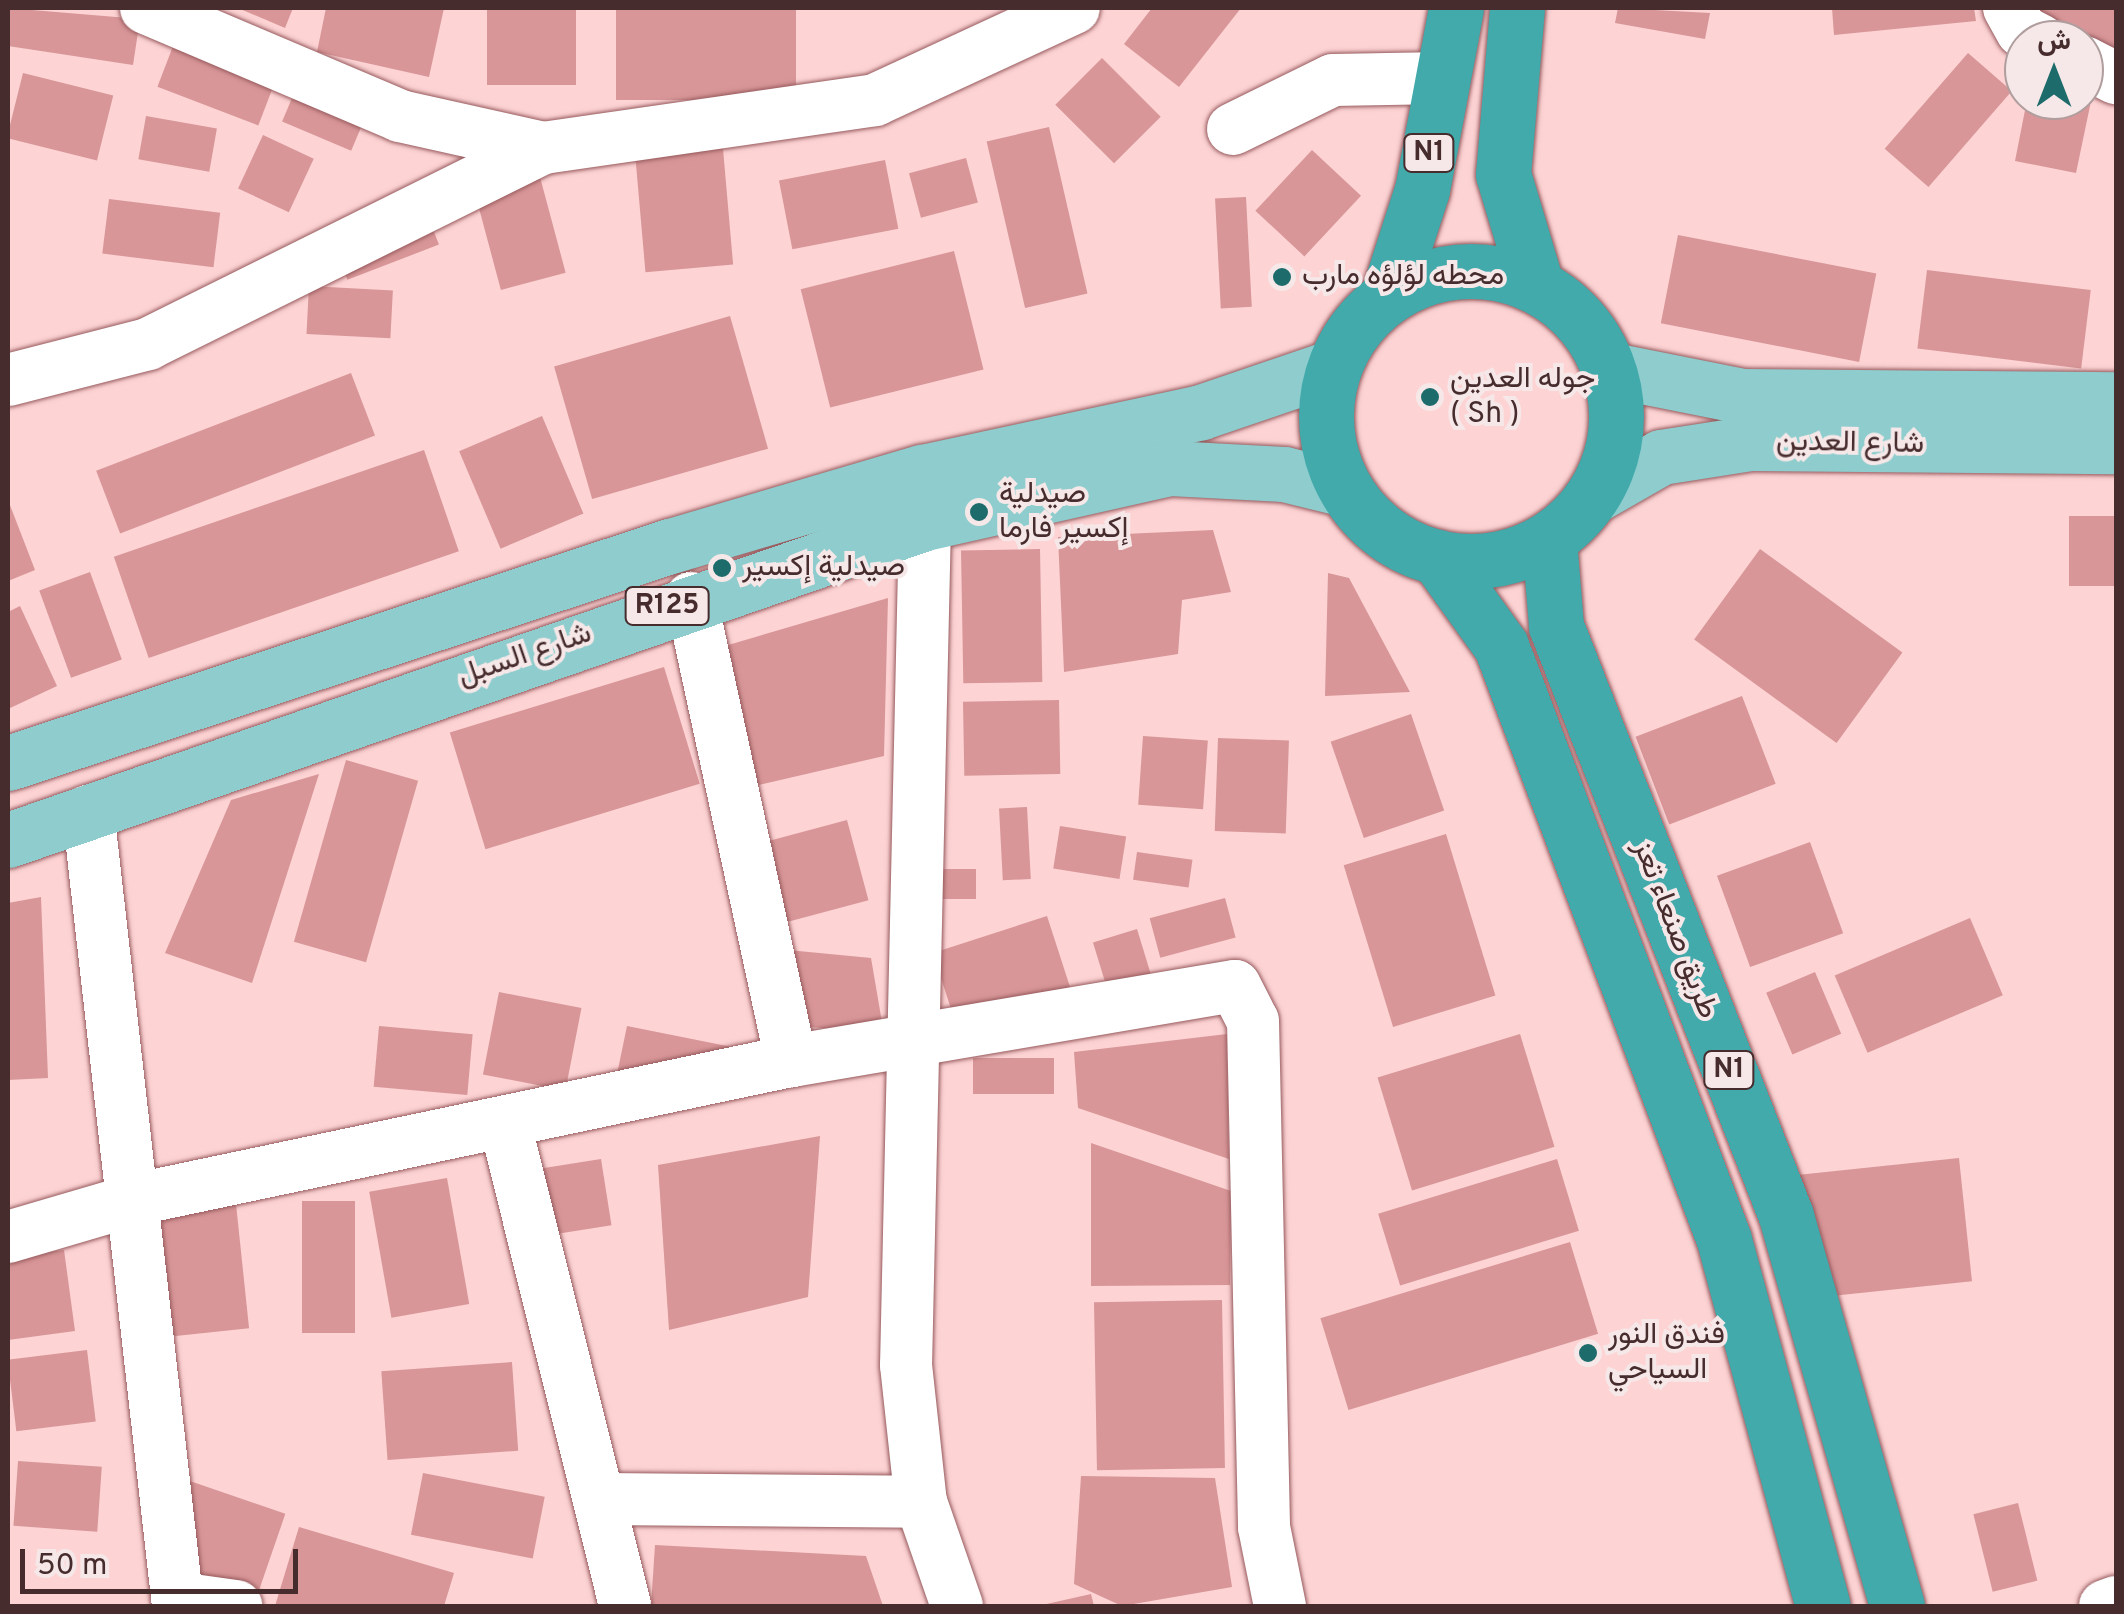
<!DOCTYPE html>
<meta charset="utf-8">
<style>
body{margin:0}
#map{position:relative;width:2124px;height:1614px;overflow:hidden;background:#fdd3d4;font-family:Overpass,Vazirmatn,sans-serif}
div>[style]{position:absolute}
.building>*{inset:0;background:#d89698;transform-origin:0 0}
.roads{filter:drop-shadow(0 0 2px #965a5d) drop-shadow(0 0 2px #965a5d)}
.minor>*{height:52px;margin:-26px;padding:0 26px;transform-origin:26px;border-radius:26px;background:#fff}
.major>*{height:55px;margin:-27.5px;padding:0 27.5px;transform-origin:27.5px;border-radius:27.5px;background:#8ecccd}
.highway>*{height:55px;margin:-27.5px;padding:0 27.5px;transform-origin:27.5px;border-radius:27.5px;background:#43aaac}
.highway>.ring{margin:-27.5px;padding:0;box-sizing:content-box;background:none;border:55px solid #43aaac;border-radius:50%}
.dots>*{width:28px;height:28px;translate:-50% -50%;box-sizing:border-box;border:5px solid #f6e8e8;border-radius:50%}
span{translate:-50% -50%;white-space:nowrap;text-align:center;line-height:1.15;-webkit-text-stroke:8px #f6e8e8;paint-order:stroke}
.shield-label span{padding:2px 8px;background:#f6e8e8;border:2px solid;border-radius:8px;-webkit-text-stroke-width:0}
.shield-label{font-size:28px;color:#472c2e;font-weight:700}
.poi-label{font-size:30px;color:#472c2e}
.left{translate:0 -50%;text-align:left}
.street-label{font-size:30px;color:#472c2e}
.frame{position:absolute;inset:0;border:10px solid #472c2e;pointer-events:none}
.north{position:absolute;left:2004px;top:20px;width:100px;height:100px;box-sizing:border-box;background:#f6e8e8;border:2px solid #b09d9e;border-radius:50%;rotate:0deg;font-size:28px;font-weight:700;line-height:40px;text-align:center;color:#472c2e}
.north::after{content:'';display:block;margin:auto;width:35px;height:45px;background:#1e6b6c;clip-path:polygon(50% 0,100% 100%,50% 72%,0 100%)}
.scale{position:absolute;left:20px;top:1549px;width:278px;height:45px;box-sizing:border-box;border:5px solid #472c2e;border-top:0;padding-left:12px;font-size:30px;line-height:35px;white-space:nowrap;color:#472c2e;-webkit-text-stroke:8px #f6e8e8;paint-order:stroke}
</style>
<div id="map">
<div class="building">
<div style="clip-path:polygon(8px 8px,140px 19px,133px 65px,8px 46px)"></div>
<div style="clip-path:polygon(238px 8px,293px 8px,285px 28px)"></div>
<div style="clip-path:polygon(326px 8px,444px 8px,429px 77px,317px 52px)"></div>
<div style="left:487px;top:8px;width:89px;height:77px"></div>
<div style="left:616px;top:8px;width:180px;height:92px"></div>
<div style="clip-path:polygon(1152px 8px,1241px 8px,1179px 87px,1124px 44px)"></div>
<div style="clip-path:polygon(1618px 8px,1710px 13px,1705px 39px,1615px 23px)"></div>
<div style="clip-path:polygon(1832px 8px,1974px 8px,1976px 21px,1834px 35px)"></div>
<div style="clip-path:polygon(2012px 8px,2116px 8px,2116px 47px,2026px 40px)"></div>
<div style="left:175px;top:41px;width:108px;height:49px;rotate:21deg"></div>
<div style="left:1968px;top:53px;width:58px;height:127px;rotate:41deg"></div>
<div style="left:1102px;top:58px;width:83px;height:66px;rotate:45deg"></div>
<div style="left:23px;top:73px;width:93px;height:67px;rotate:14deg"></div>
<div style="clip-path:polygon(2084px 80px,2095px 82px,2076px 173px,2015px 161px,2027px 100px,2084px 100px)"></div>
<div style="left:295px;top:91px;width:75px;height:33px;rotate:23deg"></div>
<div style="left:146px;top:116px;width:72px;height:44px;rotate:10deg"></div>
<div style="left:721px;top:126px;width:139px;height:88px;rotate:85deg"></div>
<div style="left:1049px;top:127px;width:171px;height:64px;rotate:77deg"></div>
<div style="left:263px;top:135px;width:56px;height:59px;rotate:25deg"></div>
<div style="left:1312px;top:150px;width:67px;height:83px;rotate:43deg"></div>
<div style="left:966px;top:158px;width:46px;height:59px;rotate:75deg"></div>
<div style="left:885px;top:160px;width:70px;height:108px;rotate:79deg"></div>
<div style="left:540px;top:177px;width:99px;height:67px;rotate:75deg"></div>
<div style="left:1246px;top:197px;width:110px;height:31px;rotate:87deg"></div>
<div style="left:109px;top:199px;width:112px;height:55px;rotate:7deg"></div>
<div style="left:426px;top:211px;width:36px;height:98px;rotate:69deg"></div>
<div style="left:1678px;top:235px;width:202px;height:90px;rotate:11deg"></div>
<div style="left:954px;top:251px;width:122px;height:158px;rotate:76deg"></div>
<div style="left:1927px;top:270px;width:165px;height:79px;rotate:7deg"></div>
<div style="left:309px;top:286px;width:84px;height:48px;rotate:3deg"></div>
<div style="left:730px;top:316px;width:138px;height:183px;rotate:74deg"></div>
<div style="left:351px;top:373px;width:67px;height:273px;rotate:69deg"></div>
<div style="left:542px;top:416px;width:106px;height:90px;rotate:67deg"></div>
<div style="left:424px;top:450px;width:107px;height:328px;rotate:71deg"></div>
<div style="clip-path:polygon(8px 500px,35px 570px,8px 581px)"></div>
<div style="left:2069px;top:516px;width:47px;height:70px"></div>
<div style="clip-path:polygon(1213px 530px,1231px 592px,1182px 600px,1178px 654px,1064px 672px,1058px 537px)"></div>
<div style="left:1040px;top:549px;width:133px;height:79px;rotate:89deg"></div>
<div style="left:1760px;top:549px;width:176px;height:112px;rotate:36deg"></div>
<div style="left:90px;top:572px;width:93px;height:54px;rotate:70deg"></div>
<div style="clip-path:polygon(1328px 573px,1349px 578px,1410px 692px,1325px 696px)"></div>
<div style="clip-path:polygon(888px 598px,884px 756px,741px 789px,701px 653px)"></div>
<div style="clip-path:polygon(20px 606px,57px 686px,8px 709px,8px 612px)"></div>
<div style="left:664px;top:667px;width:122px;height:224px;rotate:73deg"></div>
<div style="left:1742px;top:696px;width:94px;height:114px;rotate:69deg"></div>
<div style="left:1059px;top:700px;width:74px;height:96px;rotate:89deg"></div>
<div style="left:1411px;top:714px;width:102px;height:85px;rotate:71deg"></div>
<div style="left:1143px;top:736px;width:65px;height:69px;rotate:4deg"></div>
<div style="left:1218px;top:738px;width:71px;height:93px;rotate:2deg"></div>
<div style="left:346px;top:760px;width:75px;height:189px;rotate:16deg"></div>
<div style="clip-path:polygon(319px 774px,252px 983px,165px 953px,231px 800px)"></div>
<div style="left:1027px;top:807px;width:72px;height:28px;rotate:87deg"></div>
<div style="left:847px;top:820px;width:83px;height:92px;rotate:75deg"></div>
<div style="left:1060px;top:826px;width:67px;height:43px;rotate:9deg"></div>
<div style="left:1446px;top:834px;width:169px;height:107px;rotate:73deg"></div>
<div style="left:1810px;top:842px;width:97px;height:99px;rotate:70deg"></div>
<div style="left:1137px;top:852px;width:56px;height:28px;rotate:8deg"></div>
<div style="left:976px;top:869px;width:30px;height:62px;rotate:90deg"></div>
<div style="clip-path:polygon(41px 897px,48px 1078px,8px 1080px,8px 903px)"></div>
<div style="left:1225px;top:898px;width:41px;height:78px;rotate:75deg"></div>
<div style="left:1047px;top:916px;width:79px;height:120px;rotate:72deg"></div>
<div style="left:1970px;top:918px;width:84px;height:147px;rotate:67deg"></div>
<div style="left:1137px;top:929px;width:52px;height:46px;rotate:73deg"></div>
<div style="clip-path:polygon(756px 947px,871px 958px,884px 1034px,770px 1023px)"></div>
<div style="left:1815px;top:972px;width:67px;height:53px;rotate:67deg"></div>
<div style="left:499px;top:992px;width:84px;height:84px;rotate:11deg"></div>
<div style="left:379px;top:1026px;width:94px;height:61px;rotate:5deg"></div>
<div style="clip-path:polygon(627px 1026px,732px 1047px,616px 1079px)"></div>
<div style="clip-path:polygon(1227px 1034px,1229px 1159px,1078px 1108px,1074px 1052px)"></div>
<div style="left:1520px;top:1034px;width:118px;height:149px;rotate:73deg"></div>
<div style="left:973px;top:1058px;width:81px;height:36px"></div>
<div style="clip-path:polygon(820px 1136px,808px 1297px,669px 1330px,658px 1165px)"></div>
<div style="clip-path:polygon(1091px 1143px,1231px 1191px,1230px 1285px,1091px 1286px)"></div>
<div style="left:1959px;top:1158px;width:124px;height:177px;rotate:84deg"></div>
<div style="left:601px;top:1159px;width:67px;height:88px;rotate:81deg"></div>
<div style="left:1557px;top:1159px;width:75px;height:187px;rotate:73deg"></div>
<div style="left:447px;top:1178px;width:128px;height:79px;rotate:80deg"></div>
<div style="left:302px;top:1201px;width:53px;height:132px"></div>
<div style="left:236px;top:1204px;width:125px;height:114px;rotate:84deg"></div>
<div style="left:1570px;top:1242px;width:96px;height:261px;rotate:73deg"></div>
<div style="clip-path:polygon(64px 1250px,75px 1331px,8px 1340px,8px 1257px)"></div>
<div style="left:1222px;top:1300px;width:168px;height:128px;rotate:89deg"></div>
<div style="left:87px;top:1350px;width:72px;height:80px;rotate:83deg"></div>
<div style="left:512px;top:1362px;width:89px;height:131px;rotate:86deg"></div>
<div style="left:18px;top:1461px;width:84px;height:65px;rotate:4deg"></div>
<div style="left:423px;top:1473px;width:124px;height:63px;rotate:11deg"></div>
<div style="clip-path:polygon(1081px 1476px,1215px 1478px,1232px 1587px,1122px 1606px,1074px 1584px)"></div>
<div style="left:187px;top:1480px;width:104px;height:101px;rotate:19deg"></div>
<div style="left:2018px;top:1503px;width:80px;height:46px;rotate:76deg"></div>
<div style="clip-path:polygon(299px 1527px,454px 1573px,444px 1606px,275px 1606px)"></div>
<div style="clip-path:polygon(655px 1545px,866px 1556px,883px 1606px,651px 1606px)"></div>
<div style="clip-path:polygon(1091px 1594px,1094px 1606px,1042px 1606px,1042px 1605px)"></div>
</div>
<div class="roads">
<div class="minor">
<div style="left:146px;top:8px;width:276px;rotate:23deg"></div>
<div style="left:400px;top:116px;width:147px;rotate:12.6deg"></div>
<div style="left:2009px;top:8px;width:26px;rotate:61deg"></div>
<div style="left:2022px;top:31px;width:20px;rotate:27deg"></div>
<div style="left:2084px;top:62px;width:36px;rotate:27deg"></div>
<div style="left:1233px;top:129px;width:111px;rotate:-26.1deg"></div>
<div style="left:1333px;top:80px;width:110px;rotate:-1deg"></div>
<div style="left:8px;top:380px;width:145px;rotate:-14.4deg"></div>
<div style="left:148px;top:344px;width:441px;rotate:-26.4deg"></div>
<div style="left:543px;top:148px;width:335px;rotate:-8.2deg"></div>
<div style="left:875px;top:100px;width:219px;rotate:-24.8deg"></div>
<div style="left:925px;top:523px;width:842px;rotate:91.29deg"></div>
<div style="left:906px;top:1365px;width:138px;rotate:83.8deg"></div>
<div style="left:921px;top:1502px;width:110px;rotate:70.9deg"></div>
<div style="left:691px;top:598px;width:474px;rotate:77.8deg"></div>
<div style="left:88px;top:811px;width:800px;rotate:83.54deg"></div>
<div style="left:505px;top:1124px;width:497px;rotate:76deg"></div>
<div style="left:8px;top:1237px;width:134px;rotate:-16.4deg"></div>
<div style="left:137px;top:1199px;width:668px;rotate:-11.92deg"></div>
<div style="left:791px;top:1061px;width:450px;rotate:-9.6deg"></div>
<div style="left:1235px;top:986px;width:39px;rotate:63deg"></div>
<div style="left:1253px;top:1021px;width:506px;rotate:88.75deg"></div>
<div style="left:1264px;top:1527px;width:81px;rotate:78.6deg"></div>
<div style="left:599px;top:1499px;width:322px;rotate:0.5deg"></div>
<div style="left:179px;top:1598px;width:58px;rotate:8deg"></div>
<div style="left:2105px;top:1606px;width:12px;rotate:-20deg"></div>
</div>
<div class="major">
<div style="left:1612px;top:370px;width:133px;rotate:11.3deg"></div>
<div style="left:1742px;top:396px;width:374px;rotate:0.5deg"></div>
<div style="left:1595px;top:495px;width:76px;rotate:-29.9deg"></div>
<div style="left:1661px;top:457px;width:90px;rotate:-8.9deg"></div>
<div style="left:1750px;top:443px;width:366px;rotate:0.5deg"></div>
<div style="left:8px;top:763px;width:697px;rotate:-18.15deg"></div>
<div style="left:670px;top:546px;width:263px;rotate:-16.4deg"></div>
<div style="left:922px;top:472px;width:285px;rotate:-12.1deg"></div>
<div style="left:1201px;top:412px;width:139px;rotate:-18.8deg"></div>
<div style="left:8px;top:840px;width:970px;rotate:-19.07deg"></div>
<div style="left:925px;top:523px;width:251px;rotate:-12.7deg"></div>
<div style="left:1170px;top:468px;width:114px;rotate:3deg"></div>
<div style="left:1284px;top:474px;width:63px;rotate:13.8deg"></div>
</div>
<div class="highway">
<div style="left:1517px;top:8px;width:167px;rotate:94.8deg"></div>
<div style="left:1503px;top:174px;width:115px;rotate:73.3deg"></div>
<div class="ring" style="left:1326px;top:271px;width:235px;height:235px"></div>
<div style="left:1388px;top:295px;width:110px;rotate:-72.1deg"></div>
<div style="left:1422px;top:190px;width:185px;rotate:-79.4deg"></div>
<div style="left:1549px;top:540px;width:86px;rotate:85.3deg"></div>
<div style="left:1556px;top:626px;width:633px;rotate:68.7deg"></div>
<div style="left:1786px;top:1216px;width:405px;rotate:74.1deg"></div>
<div style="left:1437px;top:557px;width:110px;rotate:54.3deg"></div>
<div style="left:1501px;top:646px;width:634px;rotate:69.42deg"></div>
<div style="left:1724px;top:1240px;width:379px;rotate:74.9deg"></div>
</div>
</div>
<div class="dots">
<div style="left:1282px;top:277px;background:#1e6b6c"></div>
<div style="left:1430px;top:397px;background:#1e6b6c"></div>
<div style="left:979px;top:512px;background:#1e6b6c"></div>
<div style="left:722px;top:568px;background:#1e6b6c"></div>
<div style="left:1588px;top:1353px;background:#1e6b6c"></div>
</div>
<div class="shield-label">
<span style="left:1429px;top:153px">N1</span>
<span style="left:667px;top:606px">R125</span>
<span style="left:1729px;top:1070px">N1</span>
</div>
<div class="poi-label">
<span class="left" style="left:1302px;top:277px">محطه لؤلؤه مارب</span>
<span class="left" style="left:1450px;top:397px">جوله العدين<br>( Sh )</span>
<span class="left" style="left:999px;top:512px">صيدلية<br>إكسير فارما</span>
<span class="left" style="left:742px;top:568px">صيدلية إكسير</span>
<span class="left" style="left:1608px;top:1353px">فندق النور<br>السياحي</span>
</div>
<div class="street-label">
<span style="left:1850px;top:444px;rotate:1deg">شارع العدين</span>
<span style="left:525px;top:656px;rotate:-19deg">شارع السبل</span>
<span style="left:1674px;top:930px;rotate:69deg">طريق صنعاء تعز</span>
</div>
<div class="frame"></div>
<div class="north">ش</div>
<div class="scale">50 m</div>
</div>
